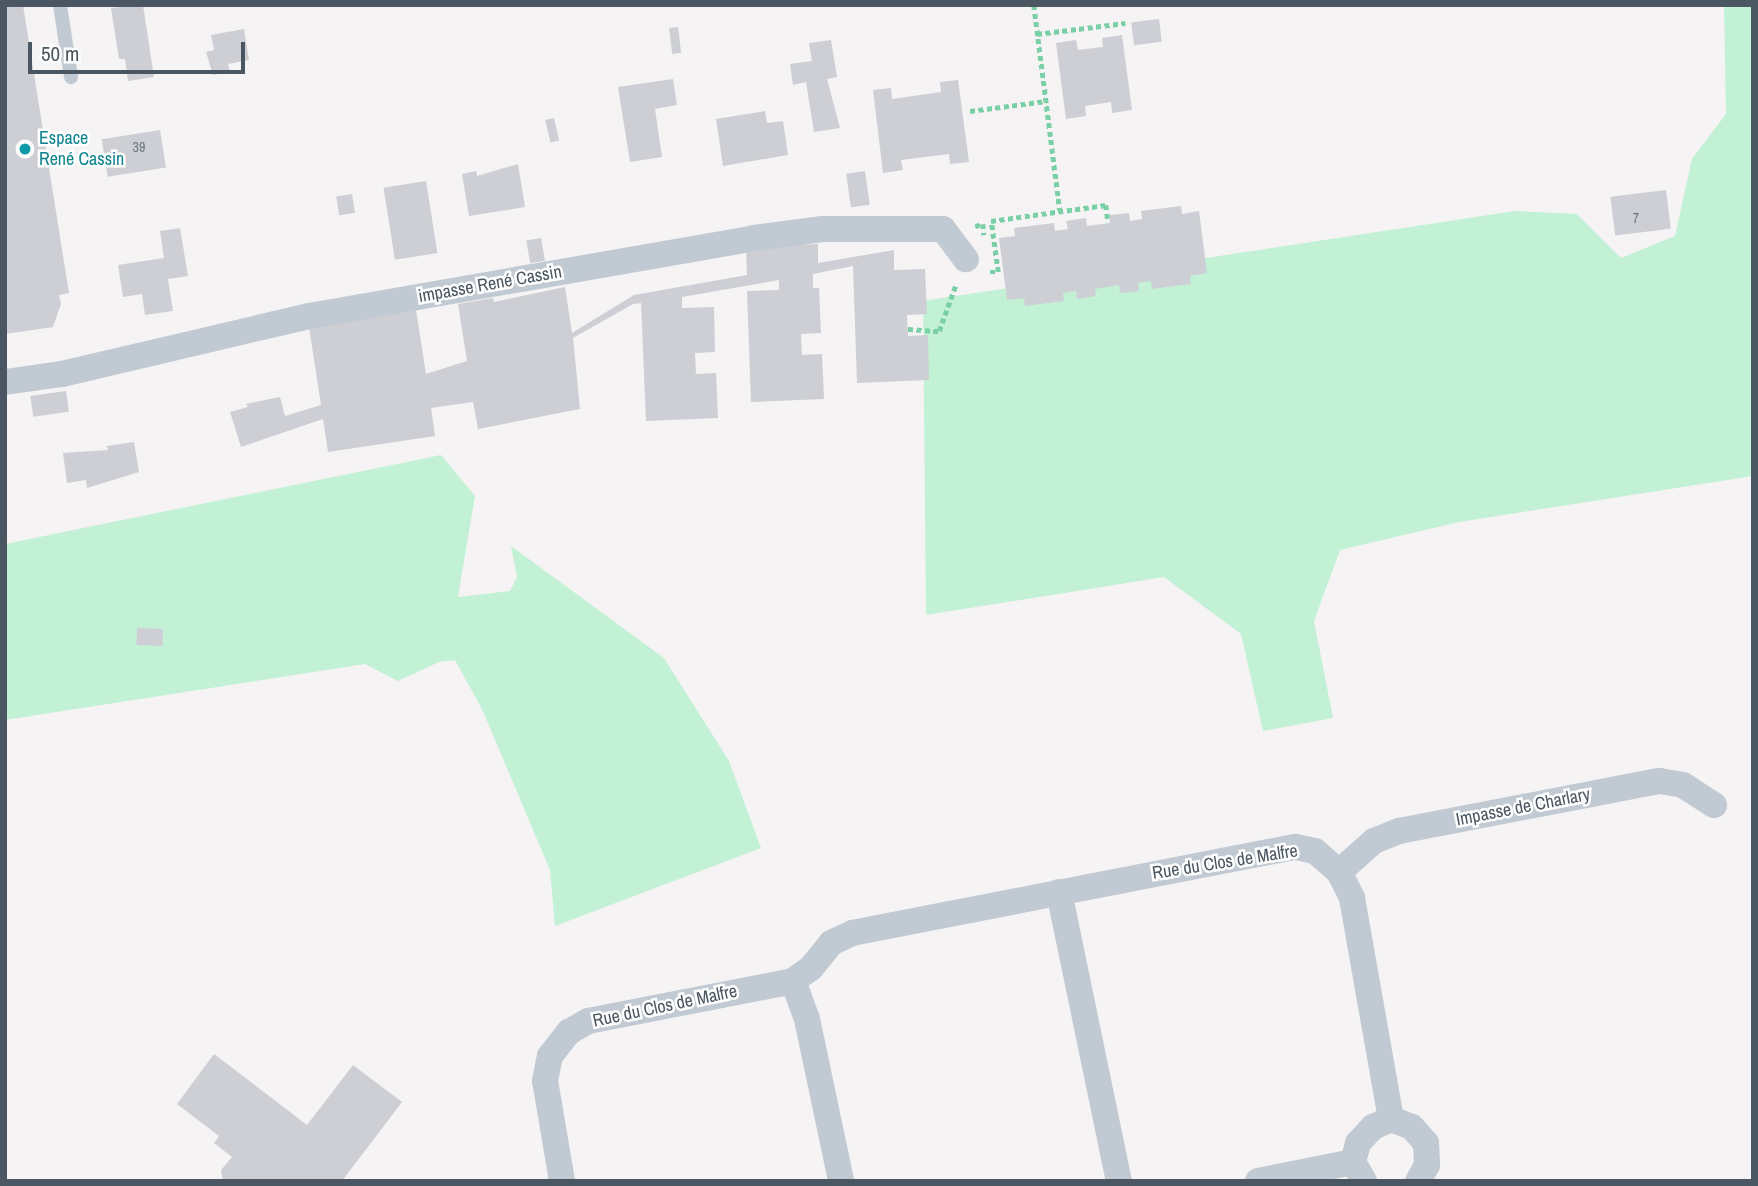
<!DOCTYPE html>
<meta charset="utf-8">
<style>
body{margin:0}
#map{position:relative;width:1758px;height:1186px;overflow:hidden;background:#f5f3f3;font-family:"Archivo Narrow",sans-serif}
div>[style]{position:absolute}
.green>*{inset:0;background:#c3f1d5}
.building>*{inset:0;background:#cdcfd5;transform-origin:0 0}
.path>*{height:4.5px;margin-top:-2.25px;transform-origin:0;background:repeating-linear-gradient(90deg,#7ad0a6 0 5px,transparent 0 8.5px)}
.service>*{height:14px;margin:-7px;padding:0 7px;transform-origin:7px;border-radius:7px;background:#c1cad2}
.minor>*{height:26px;margin:-13px;padding:0 13px;transform-origin:13px;border-radius:13px;background:#c1cad2}
.dots>*{width:19px;height:19px;translate:-50% -50%;box-sizing:border-box;border:4px solid #fff;border-radius:50%}
span{translate:-50% -50%;white-space:nowrap;text-align:center;line-height:1.15;-webkit-text-stroke:5px #fff;paint-order:stroke}
.number-label{font-size:14px;color:#6b747e}
.number-label span{-webkit-text-stroke-width:0}
.culture-label{font-size:18px;color:#0d838f}
.left{translate:0 -50%;text-align:left}
.street-label{font-size:18px;color:#4a5661}
.frame{position:absolute;inset:0;border:7px solid #4a5661;pointer-events:none}
.scale{position:absolute;left:28px;top:42px;width:217px;height:32px;box-sizing:border-box;border:4px solid #4a5661;border-top:0;padding-left:9px;font-size:21px;line-height:24px;white-space:nowrap;color:#4a5661;-webkit-text-stroke:5px #fff;paint-order:stroke}
</style>
<div id="map">
<div class="green">
<div style="clip-path:polygon(1724px 5px,1753px 5px,1753px 476px,1459px 522px,1340px 550px,1314px 621px,1333px 718px,1263px 731px,1241px 634px,1164px 577px,926px 615px,923px 301px,1515px 211px,1577px 214px,1621px 258px,1675px 236px,1692px 159px,1726px 114px)"></div>
<div style="clip-path:polygon(441px 455px,475px 496px,458px 597px,510px 591px,517px 577px,511px 546px,664px 658px,729px 761px,761px 848px,555px 926px,550px 870px,482px 709px,455px 660px,439px 662px,398px 681px,365px 664px,5px 720px,5px 544px)"></div>
</div>
<div class="building">
<div style="clip-path:polygon(5px 5px,23px 5px,69px 293px,59px 295px,61px 304px,53px 327px,5px 334px)"></div>
<div style="clip-path:polygon(143px 5px,154px 77px,128px 81px,125px 59px,119px 59px,111px 8px)"></div>
<div style="left:1159px;top:19px;width:23px;height:28px;rotate:83deg"></div>
<div style="left:678px;top:27px;width:26px;height:9px;rotate:83deg"></div>
<div style="clip-path:polygon(244px 29px,249px 60px,228px 64px,230px 72px,213px 75px,206px 52px,214px 50px,211px 35px)"></div>
<div style="clip-path:polygon(1122px 35px,1132px 110px,1112px 113px,1111px 102px,1085px 106px,1086px 116px,1066px 119px,1056px 43px,1076px 40px,1078px 50px,1103px 47px,1102px 38px)"></div>
<div style="clip-path:polygon(831px 40px,837px 77px,827px 79px,840px 128px,814px 132px,806px 82px,793px 85px,790px 64px,812px 61px,809px 43px)"></div>
<div style="clip-path:polygon(673px 79px,677px 105px,655px 109px,662px 157px,630px 162px,618px 87px)"></div>
<div style="clip-path:polygon(958px 80px,969px 162px,950px 164px,949px 154px,901px 160px,903px 170px,883px 173px,873px 90px,891px 88px,892px 99px,941px 92px,940px 82px)"></div>
<div style="clip-path:polygon(765px 111px,767px 123px,783px 121px,788px 155px,723px 166px,716px 119px)"></div>
<div style="left:554px;top:118px;width:23px;height:9px;rotate:77deg"></div>
<div style="left:160px;top:130px;width:38px;height:59px;rotate:81deg"></div>
<div style="clip-path:polygon(518px 164px,525px 207px,469px 216px,462px 174px,476px 171px,477px 176px)"></div>
<div style="left:865px;top:171px;width:34px;height:19px;rotate:82deg"></div>
<div style="left:426px;top:181px;width:73px;height:43px;rotate:81deg"></div>
<div style="left:1666px;top:190px;width:39px;height:56px;rotate:83deg"></div>
<div style="left:352px;top:194px;width:19px;height:16px;rotate:81deg"></div>
<div style="clip-path:polygon(1181px 206px,1182px 214px,1199px 211px,1207px 273px,1190px 276px,1191px 284px,1152px 289px,1151px 281px,1138px 283px,1139px 291px,1120px 293px,1119px 285px,1095px 289px,1096px 296px,1077px 299px,1076px 291px,1063px 293px,1064px 301px,1025px 306px,1024px 298px,1007px 300px,999px 238px,1015px 236px,1014px 228px,1054px 223px,1055px 231px,1068px 229px,1066px 221px,1086px 218px,1087px 226px,1110px 223px,1109px 215px,1129px 213px,1130px 221px,1142px 219px,1141px 211px)"></div>
<div style="clip-path:polygon(180px 228px,188px 276px,168px 279px,173px 311px,145px 315px,142px 294px,123px 297px,118px 265px,164px 258px,160px 231px)"></div>
<div style="left:541px;top:238px;width:23px;height:15px;rotate:80deg"></div>
<div style="clip-path:polygon(818px 244px,818px 263px,894px 250px,894px 270px,925px 269px,927px 314px,907px 315px,908px 336px,928px 335px,929px 380px,857px 383px,853px 266px,813px 274px,813px 288px,819px 288px,821px 333px,801px 334px,802px 355px,822px 354px,824px 399px,751px 402px,747px 291px,779px 290px,779px 280px,682px 297px,682px 308px,714px 307px,715px 352px,695px 353px,696px 374px,716px 373px,718px 418px,646px 421px,641px 303px,633px 304px,573px 338px,580px 409px,478px 429px,473px 402px,431px 408px,435px 436px,328px 452px,323px 419px,241px 447px,230px 412px,248px 407px,246px 404px,280px 397px,285px 416px,321px 405px,309px 327px,416px 310px,426px 374px,467px 361px,458px 304px,493px 298px,494px 302px,565px 287px,572px 333px,634px 295px,747px 275px,746px 247px)"></div>
<div style="left:66px;top:391px;width:21px;height:36px;rotate:82deg"></div>
<div style="clip-path:polygon(134px 442px,139px 472px,87px 488px,86px 480px,67px 483px,63px 453px,108px 450px,107px 446px)"></div>
<div style="left:137px;top:628px;width:26px;height:17px;rotate:2deg"></div>
<div style="clip-path:polygon(214px 1054px,307px 1125px,353px 1065px,402px 1102px,342px 1181px,223px 1181px,221px 1170px,232px 1157px,214px 1143px,219px 1136px,177px 1104px)"></div>
</div>
<div class="path">
<div style="left:1034px;top:5px;width:207px;rotate:82.8deg"></div>
<div style="left:1037px;top:34px;width:89px;rotate:-7.1deg"></div>
<div style="left:970px;top:111px;width:77px;rotate:-7.5deg"></div>
<div style="left:975px;top:226px;width:8px;rotate:-14deg"></div>
<div style="left:983px;top:224px;width:11px;rotate:85deg"></div>
<div style="left:990px;top:272px;width:8px"></div>
<div style="left:998px;top:272px;width:51px;rotate:-97.8deg"></div>
<div style="left:991px;top:221px;width:116px;rotate:-7.9deg"></div>
<div style="left:1106px;top:205px;width:17px;rotate:83deg"></div>
<div style="left:908px;top:329px;width:31px;rotate:4deg"></div>
<div style="left:939px;top:331px;width:50px;rotate:-70.1deg"></div>
</div>
<div class="service">
<div style="left:60px;top:5px;width:73px;rotate:81.3deg"></div>
</div>
<div class="minor">
<div style="left:5px;top:382px;width:58px;rotate:-8deg"></div>
<div style="left:62px;top:374px;width:254px;rotate:-13.2deg"></div>
<div style="left:309px;top:316px;width:452px;rotate:-9.9deg"></div>
<div style="left:754px;top:238px;width:69px;rotate:-7.5deg"></div>
<div style="left:822px;top:229px;width:121px"></div>
<div style="left:943px;top:229px;width:38px;rotate:53deg"></div>
<div style="left:1339px;top:872px;width:47px;rotate:-41.5deg"></div>
<div style="left:1374px;top:841px;width:27px;rotate:-22deg"></div>
<div style="left:1399px;top:831px;width:265px;rotate:-10.9deg"></div>
<div style="left:1659px;top:781px;width:24px;rotate:9deg"></div>
<div style="left:1683px;top:785px;width:37px;rotate:33deg"></div>
<div style="left:1059px;top:892px;width:295px;rotate:78.3deg"></div>
<div style="left:793px;top:981px;width:40px;rotate:69.8deg"></div>
<div style="left:807px;top:1019px;width:166px;rotate:78.1deg"></div>
<div style="left:562px;top:1181px;width:101px;rotate:-99.6deg"></div>
<div style="left:545px;top:1081px;width:25px;rotate:-79deg"></div>
<div style="left:550px;top:1056px;width:31px;rotate:-52deg"></div>
<div style="left:569px;top:1032px;width:22px;rotate:-30deg"></div>
<div style="left:588px;top:1021px;width:209px;rotate:-11deg"></div>
<div style="left:793px;top:981px;width:22px;rotate:-36deg"></div>
<div style="left:811px;top:968px;width:32px;rotate:-51deg"></div>
<div style="left:831px;top:943px;width:23px;rotate:-25deg"></div>
<div style="left:852px;top:933px;width:452px;rotate:-11deg"></div>
<div style="left:1296px;top:847px;width:19px;rotate:12deg"></div>
<div style="left:1315px;top:851px;width:32px;rotate:41deg"></div>
<div style="left:1339px;top:872px;width:29px;rotate:63deg"></div>
<div style="left:1352px;top:898px;width:224px;rotate:80deg"></div>
<div style="left:1258px;top:1181px;width:97px;rotate:-11.3deg"></div>
<div style="left:1364px;top:1181px;width:22px;rotate:-120deg"></div>
<div style="left:1353px;top:1162px;width:20px;rotate:-75deg"></div>
<div style="left:1358px;top:1143px;width:22px;rotate:-47deg"></div>
<div style="left:1373px;top:1127px;width:20px;rotate:-24deg"></div>
<div style="left:1391px;top:1119px;width:22px;rotate:21deg"></div>
<div style="left:1412px;top:1127px;width:21px;rotate:49deg"></div>
<div style="left:1426px;top:1143px;width:22px;rotate:87deg"></div>
<div style="left:1427px;top:1165px;width:18px;rotate:119deg"></div>
</div>
<div class="dots">
<div style="left:25px;top:149px;background:#0f9aa8"></div>
</div>
<div class="number-label">
<span style="left:139px;top:147px">39</span>
<span style="left:1636px;top:218px">7</span>
</div>
<div class="culture-label">
<span class="left" style="left:39px;top:149px">Espace<br>René Cassin</span>
</div>
<div class="street-label">
<span style="left:490px;top:284px;rotate:-10deg">impasse René Cassin</span>
<span style="left:1523px;top:807px;rotate:-11deg">Impasse de Charlary</span>
<span style="left:1225px;top:862px;rotate:-9deg">Rue du Clos de Malfre</span>
<span style="left:665px;top:1006px;rotate:-12deg">Rue du Clos de Malfre</span>
</div>
<div class="frame"></div>
<div class="scale">50 m</div>
</div>
